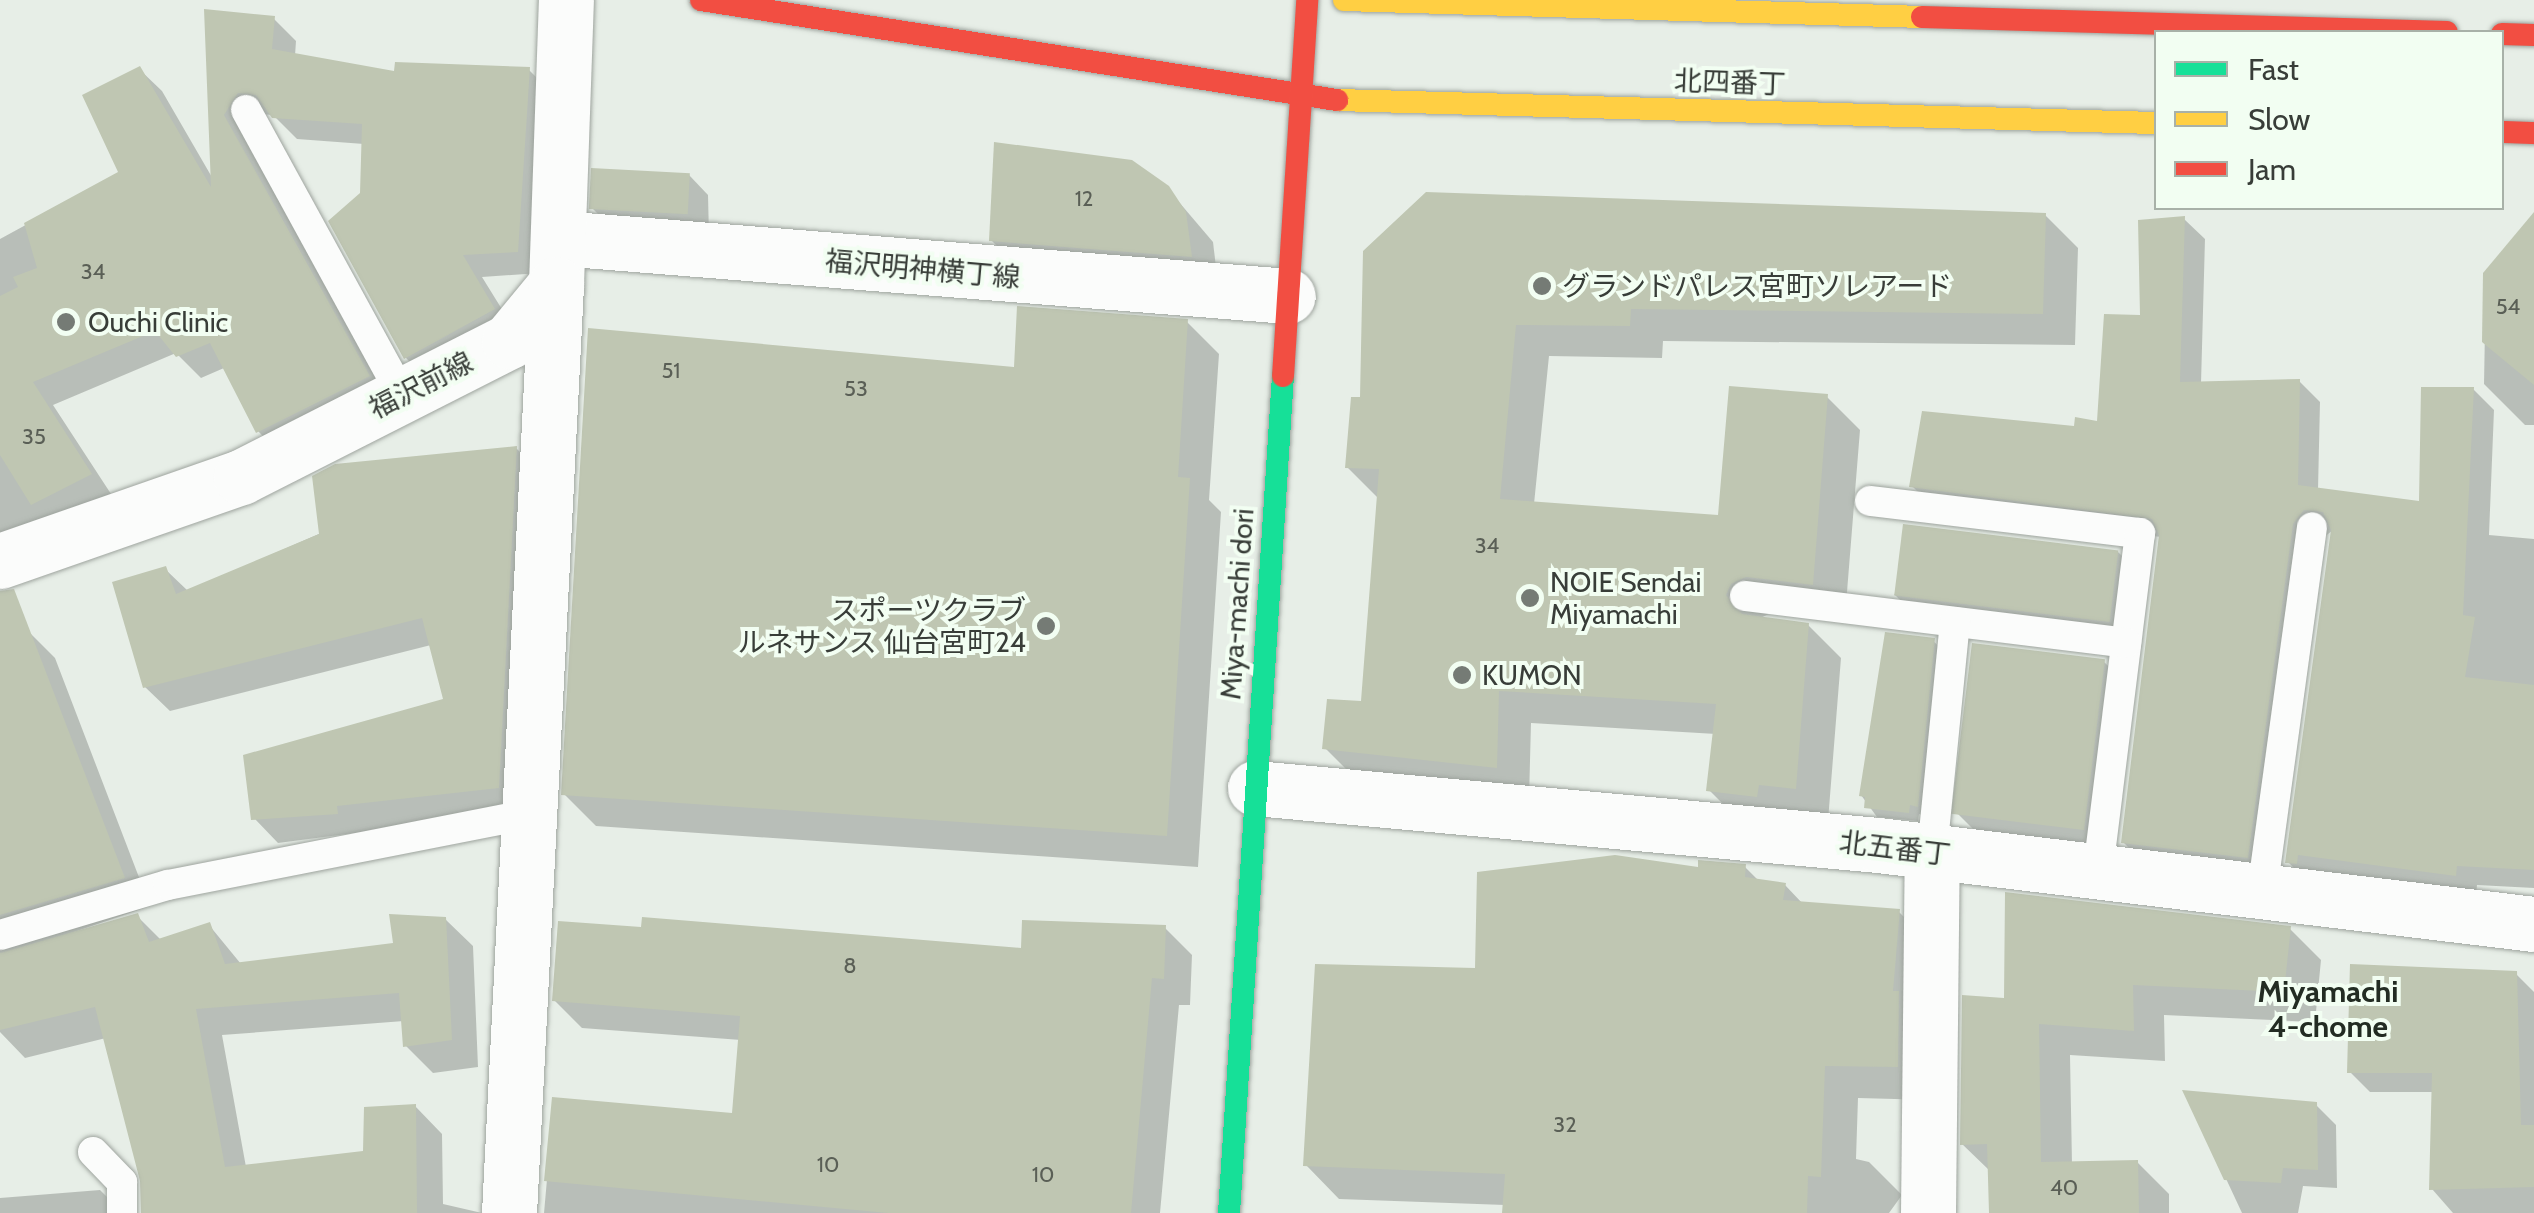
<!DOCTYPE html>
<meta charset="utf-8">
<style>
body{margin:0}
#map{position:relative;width:2534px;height:1213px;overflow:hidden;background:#e7eee7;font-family:Cabin,"Noto Sans JP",sans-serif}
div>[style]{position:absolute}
.shadow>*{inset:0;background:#0003}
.building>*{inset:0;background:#bfc6b2;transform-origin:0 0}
.roads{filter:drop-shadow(0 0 2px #9ea49e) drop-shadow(0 0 2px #9ea49e)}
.lane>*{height:30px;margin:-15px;padding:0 15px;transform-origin:15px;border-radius:15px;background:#fbfcfb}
.street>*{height:55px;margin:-27.5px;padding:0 27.5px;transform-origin:27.5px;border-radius:27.5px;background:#fbfcfb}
.fast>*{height:22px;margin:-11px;padding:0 11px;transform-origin:11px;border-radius:11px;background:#16e098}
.slow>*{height:22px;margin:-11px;padding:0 11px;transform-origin:11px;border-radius:11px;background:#ffcf43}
.jam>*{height:22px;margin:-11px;padding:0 11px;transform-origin:11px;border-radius:11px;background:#f24e42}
.dots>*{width:28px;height:28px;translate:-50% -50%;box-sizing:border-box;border:5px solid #f2fef2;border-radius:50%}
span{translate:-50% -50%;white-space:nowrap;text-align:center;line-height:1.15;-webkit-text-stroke:8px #f2fef2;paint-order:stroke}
.number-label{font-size:22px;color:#5a5f56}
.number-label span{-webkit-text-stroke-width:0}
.street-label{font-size:28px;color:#383d38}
.poi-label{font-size:28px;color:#383d38}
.left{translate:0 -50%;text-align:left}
.right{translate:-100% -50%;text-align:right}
.neighbourhood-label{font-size:30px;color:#232c23;font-weight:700}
.legend{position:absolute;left:2154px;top:30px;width:350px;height:180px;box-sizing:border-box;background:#f2fef2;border:2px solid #a8b1a8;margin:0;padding:12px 18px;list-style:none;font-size:30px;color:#383d38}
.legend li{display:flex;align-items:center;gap:20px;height:50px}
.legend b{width:50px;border:2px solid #a8b1a8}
</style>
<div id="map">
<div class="shadow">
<div style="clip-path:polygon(207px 12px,274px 19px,296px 41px,295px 56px,396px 73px,529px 70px,551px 92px,540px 273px,482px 277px,516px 332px,428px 380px,406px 358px,362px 194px,364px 144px,297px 139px,273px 115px,260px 114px,391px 399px,280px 454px,258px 431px,224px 368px,201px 378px,176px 353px,53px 405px,113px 497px,0 548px,0 239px,121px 173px,139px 69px,162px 91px,213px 179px)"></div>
<div style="clip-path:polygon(689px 175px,708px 195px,709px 236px,612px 228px,592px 208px)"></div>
<div style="clip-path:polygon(1167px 188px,1213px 242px,1218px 284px,1019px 268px,991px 240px)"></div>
<div style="clip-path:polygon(2045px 215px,2078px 248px,2075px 345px,1663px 341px,1662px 358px,1549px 356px,1534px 504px,1720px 518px,1827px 397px,1860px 430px,1845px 617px,1780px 609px,1758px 619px,1808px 625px,1841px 658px,1828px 821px,1742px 823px,1709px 790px,1716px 734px,1531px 723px,1529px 800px,1358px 781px,1325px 748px,1364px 703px,1379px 499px,1347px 467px,1362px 399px,1365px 252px)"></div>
<div style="clip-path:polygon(2184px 219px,2205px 239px,2201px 384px,2299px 381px,2320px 402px,2318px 490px,2422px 504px,2473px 389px,2494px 410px,2489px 535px,2534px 539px,2534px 888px,2477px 885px,2476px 895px,2308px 882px,2288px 862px,2333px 530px,2313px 546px,2268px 878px,2144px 863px,2123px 842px,2161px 537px,1933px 507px,1912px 486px,2099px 424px)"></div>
<div style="clip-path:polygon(2534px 255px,2534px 425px,2525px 425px,2484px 384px,2486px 274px)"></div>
<div style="clip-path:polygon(1187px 322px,1219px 354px,1209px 500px,1221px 512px,1198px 867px,596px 826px,564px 794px,1016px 370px)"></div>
<div style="clip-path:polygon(516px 448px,540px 472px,523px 811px,278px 843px,254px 818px,446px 701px,431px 645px,170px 711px,145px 687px,165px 569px,188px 591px)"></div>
<div style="clip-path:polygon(2118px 552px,2132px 566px,2124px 635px,1909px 609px,1894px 594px)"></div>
<div style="clip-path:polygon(28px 631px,55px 658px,150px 906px,54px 939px,137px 916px,162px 941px,209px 925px,241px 964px,396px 946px,445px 919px,473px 946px,478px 1067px,433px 1073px,406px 1046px,404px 1021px,222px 1035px,246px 1167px,365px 1154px,415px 1106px,442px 1134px,443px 1204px,482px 1213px,142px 1213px,143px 1182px,106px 1038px,25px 1058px,0 1032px,0 643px)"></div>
<div style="clip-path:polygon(1933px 641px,1943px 650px,1927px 815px,1919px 814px,1918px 821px,1877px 817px,1861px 795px)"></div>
<div style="clip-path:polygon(2104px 662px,2120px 677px,2098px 852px,1973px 829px,1957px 813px)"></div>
<div style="clip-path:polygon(1745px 867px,1760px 882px,1785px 885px,1803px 904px,1899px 912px,1932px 945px,1931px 1100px,1858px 1098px,1856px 1159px,1869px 1162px,1902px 1195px,1889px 1213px,1504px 1213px,1505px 1205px,1339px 1199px,1306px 1165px,1477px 970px,1700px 869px)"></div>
<div style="clip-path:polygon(1165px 928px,1192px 955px,1190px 1005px,1179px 1005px,1160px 1213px,544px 1213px,554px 1100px,734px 1115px,741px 1040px,582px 1028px,554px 1000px,1023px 950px)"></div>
<div style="clip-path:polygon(2290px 929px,2321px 960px,2315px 1022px,2164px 1015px,2165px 1061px,2070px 1055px,2072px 1164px,2137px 1162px,2169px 1194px,2169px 1213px,1992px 1213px,1990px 1171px,1962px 1144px,2007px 1001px)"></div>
<div style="clip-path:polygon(2516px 974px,2534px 992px,2534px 1213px,2453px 1213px,2432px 1189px,2434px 1092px,2370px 1092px,2350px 1072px)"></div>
<div style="clip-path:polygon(2186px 1093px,2316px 1105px,2336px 1125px,2337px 1188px,2303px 1186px,2298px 1213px,2242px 1213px)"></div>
<div style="clip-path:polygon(100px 1190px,123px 1213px,0 1213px,0 1198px)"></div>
</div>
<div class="building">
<div style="clip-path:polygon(204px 9px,275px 16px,272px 49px,394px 71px,395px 62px,530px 67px,518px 252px,463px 255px,495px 309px,404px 359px,328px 221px,360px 193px,362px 124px,272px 118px,256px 95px,238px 93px,224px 115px,370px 376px,256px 433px,210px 343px,176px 357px,155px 331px,33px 382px,92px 474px,31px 505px,0 455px,0 296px,18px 287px,13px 277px,37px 268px,24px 223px,118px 172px,82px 95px,140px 66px,211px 187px)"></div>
<div style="clip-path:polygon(994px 142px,1132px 160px,1169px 186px,1186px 212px,1192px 257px,989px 241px)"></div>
<div style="left:591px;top:168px;width:99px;height:41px;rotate:3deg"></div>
<div style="clip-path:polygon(1426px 192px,2046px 213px,2043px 314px,1631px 309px,1630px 326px,1516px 325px,1500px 499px,1718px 515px,1729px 386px,1828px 394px,1813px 585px,1746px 577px,1731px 584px,1726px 595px,1742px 614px,1809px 623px,1796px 789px,1759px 785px,1757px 797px,1706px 791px,1716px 704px,1499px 691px,1497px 768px,1322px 749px,1327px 699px,1361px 701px,1379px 469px,1345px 468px,1351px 397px,1360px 397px,1363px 251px)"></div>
<div style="clip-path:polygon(2534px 212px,2534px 385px,2482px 342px,2483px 273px)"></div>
<div style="clip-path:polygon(2185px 216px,2180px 382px,2300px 379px,2298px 485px,2419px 501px,2421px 387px,2474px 387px,2463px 615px,2475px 617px,2465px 677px,2534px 685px,2534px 870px,2457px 866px,2456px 876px,2298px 855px,2297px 864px,2285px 863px,2331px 530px,2323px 512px,2304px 510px,2293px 524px,2248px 858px,2121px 843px,2159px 535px,2152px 519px,1909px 487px,1922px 411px,2074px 426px,2075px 417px,2097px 421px,2104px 314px,2140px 315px,2138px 220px)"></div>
<div style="clip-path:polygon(1017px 306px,1188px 319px,1178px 477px,1190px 478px,1167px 836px,561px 795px,588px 328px,1014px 367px)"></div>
<div style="clip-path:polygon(517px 446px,499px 788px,337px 806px,338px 814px,251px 820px,243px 755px,443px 699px,422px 618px,143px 688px,112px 582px,166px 566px,176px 594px,319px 534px,312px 476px,335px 464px)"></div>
<div style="left:1903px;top:524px;width:217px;height:72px;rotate:7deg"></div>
<div style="clip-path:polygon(14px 589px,125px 878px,0 915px,0 591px)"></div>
<div style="clip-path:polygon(1885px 632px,1935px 638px,1918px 807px,1910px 805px,1909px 813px,1864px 808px,1865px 797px,1859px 796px)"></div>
<div style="left:1972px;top:643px;width:134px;height:172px;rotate:7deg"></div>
<div style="clip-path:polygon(1615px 855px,1698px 867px,1698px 860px,1746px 864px,1745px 877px,1786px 883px,1783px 900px,1900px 909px,1893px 991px,1899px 991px,1898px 1067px,1825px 1066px,1821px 1177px,1808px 1176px,1807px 1213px,1502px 1213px,1505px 1174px,1303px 1166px,1315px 964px,1475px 968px,1477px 872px)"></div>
<div style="clip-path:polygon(2005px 892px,2291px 926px,2284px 992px,2133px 985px,2134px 1031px,2039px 1024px,2041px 1162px,2138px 1160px,2139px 1213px,1989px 1213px,1987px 1144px,1960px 1145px,1962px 995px,2004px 998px)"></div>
<div style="clip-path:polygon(138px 913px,149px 942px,210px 922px,225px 964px,393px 943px,389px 914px,446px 917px,452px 1040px,403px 1047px,399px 993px,196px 1009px,225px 1167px,363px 1151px,364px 1107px,416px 1104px,417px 1213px,141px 1213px,140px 1181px,95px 1007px,0 1030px,0 953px)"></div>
<div style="clip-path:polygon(642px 917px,1021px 948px,1022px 920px,1166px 925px,1164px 979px,1152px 978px,1131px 1213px,888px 1213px,544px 1181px,552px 1097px,732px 1113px,740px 1016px,552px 1001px,558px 921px,641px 927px)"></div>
<div style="clip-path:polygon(2350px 964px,2517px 971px,2521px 1125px,2534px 1125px,2534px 1187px,2429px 1190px,2432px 1073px,2347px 1073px)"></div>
<div style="clip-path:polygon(2182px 1090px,2317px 1102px,2318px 1170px,2283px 1168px,2281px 1183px,2224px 1180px)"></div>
</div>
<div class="roads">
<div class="lane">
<div style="left:246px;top:110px;width:325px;rotate:61.3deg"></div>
<div style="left:1870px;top:501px;width:272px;rotate:6.8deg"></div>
<div style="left:2140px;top:533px;width:342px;rotate:97.1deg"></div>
<div style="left:1745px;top:596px;width:384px;rotate:7deg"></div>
<div style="left:1932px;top:852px;width:231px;rotate:-84.3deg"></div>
<div style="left:2262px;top:892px;width:368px;rotate:-82.2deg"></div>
<div style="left:0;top:935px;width:175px;rotate:-16.6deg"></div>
<div style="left:168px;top:885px;width:370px;rotate:-11.1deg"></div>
<div style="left:93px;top:1152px;width:42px;rotate:46deg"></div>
<div style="left:122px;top:1182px;width:31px;rotate:90deg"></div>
</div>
<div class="street">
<div style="left:559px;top:238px;width:731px;rotate:4.55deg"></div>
<div style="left:0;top:561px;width:255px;rotate:-19.2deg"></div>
<div style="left:241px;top:477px;width:301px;rotate:-26.9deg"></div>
<div style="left:509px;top:341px;width:74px;rotate:-50.5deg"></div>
<div style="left:556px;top:284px;width:284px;rotate:-88deg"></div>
<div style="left:1255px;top:788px;width:626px;rotate:5.23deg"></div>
<div style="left:1878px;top:845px;width:661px;rotate:6.87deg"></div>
<div style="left:509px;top:1213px;width:930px;rotate:-87.1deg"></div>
<div style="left:1928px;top:1213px;width:361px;rotate:-89.4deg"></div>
</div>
<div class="fast">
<div style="left:1229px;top:1213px;width:839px;rotate:-86.31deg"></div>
</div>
<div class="slow">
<div style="left:1344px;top:0;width:578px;rotate:1.68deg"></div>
<div style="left:1337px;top:100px;width:819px;rotate:1.61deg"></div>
</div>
<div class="jam">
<div style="left:701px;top:0;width:644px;rotate:8.94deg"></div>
<div style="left:1922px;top:17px;width:525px;rotate:1.64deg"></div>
<div style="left:2502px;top:34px;width:32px;rotate:2deg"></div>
<div style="left:2502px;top:132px;width:32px;rotate:2deg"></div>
<div style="left:1283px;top:376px;width:377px;rotate:-86.3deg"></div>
</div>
</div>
<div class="dots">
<div style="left:1542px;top:286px;background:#757b75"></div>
<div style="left:66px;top:322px;background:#757b75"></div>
<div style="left:1530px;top:598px;background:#757b75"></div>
<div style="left:1046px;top:626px;background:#757b75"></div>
<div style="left:1462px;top:675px;background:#757b75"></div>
</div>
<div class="number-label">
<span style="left:1084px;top:199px">12</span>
<span style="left:93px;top:272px">34</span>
<span style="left:2508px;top:307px">54</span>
<span style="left:671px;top:371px">51</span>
<span style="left:856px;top:389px">53</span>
<span style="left:34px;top:437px">35</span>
<span style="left:1487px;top:546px">34</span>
<span style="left:850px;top:966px">8</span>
<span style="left:1565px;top:1125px">32</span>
<span style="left:828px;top:1165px">10</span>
<span style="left:1043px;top:1175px">10</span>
<span style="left:2064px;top:1188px">40</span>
</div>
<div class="street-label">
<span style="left:1730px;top:82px;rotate:2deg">北四番丁</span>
<span style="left:923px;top:269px;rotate:5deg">福沢明神横丁線</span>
<span style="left:421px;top:385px;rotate:-27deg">福沢前線</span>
<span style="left:1237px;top:604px;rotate:-86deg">Miya-machi dori</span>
<span style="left:1895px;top:848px;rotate:7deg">北五番丁</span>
</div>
<div class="poi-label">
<span class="left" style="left:1562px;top:286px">グランドパレス宮町ソレアード</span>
<span class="left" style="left:88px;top:322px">Ouchi Clinic</span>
<span class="left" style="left:1550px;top:598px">NOIE Sendai<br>Miyamachi</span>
<span class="right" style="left:1026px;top:626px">スポーツクラブ<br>ルネサンス 仙台宮町24</span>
<span class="left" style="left:1482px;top:675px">KUMON</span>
</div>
<div class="neighbourhood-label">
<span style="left:2328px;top:1009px">Miyamachi<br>4-chome</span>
</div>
<ul class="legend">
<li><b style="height:12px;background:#16e098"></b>Fast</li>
<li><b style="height:12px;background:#ffcf43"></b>Slow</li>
<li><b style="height:12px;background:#f24e42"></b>Jam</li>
</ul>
</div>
